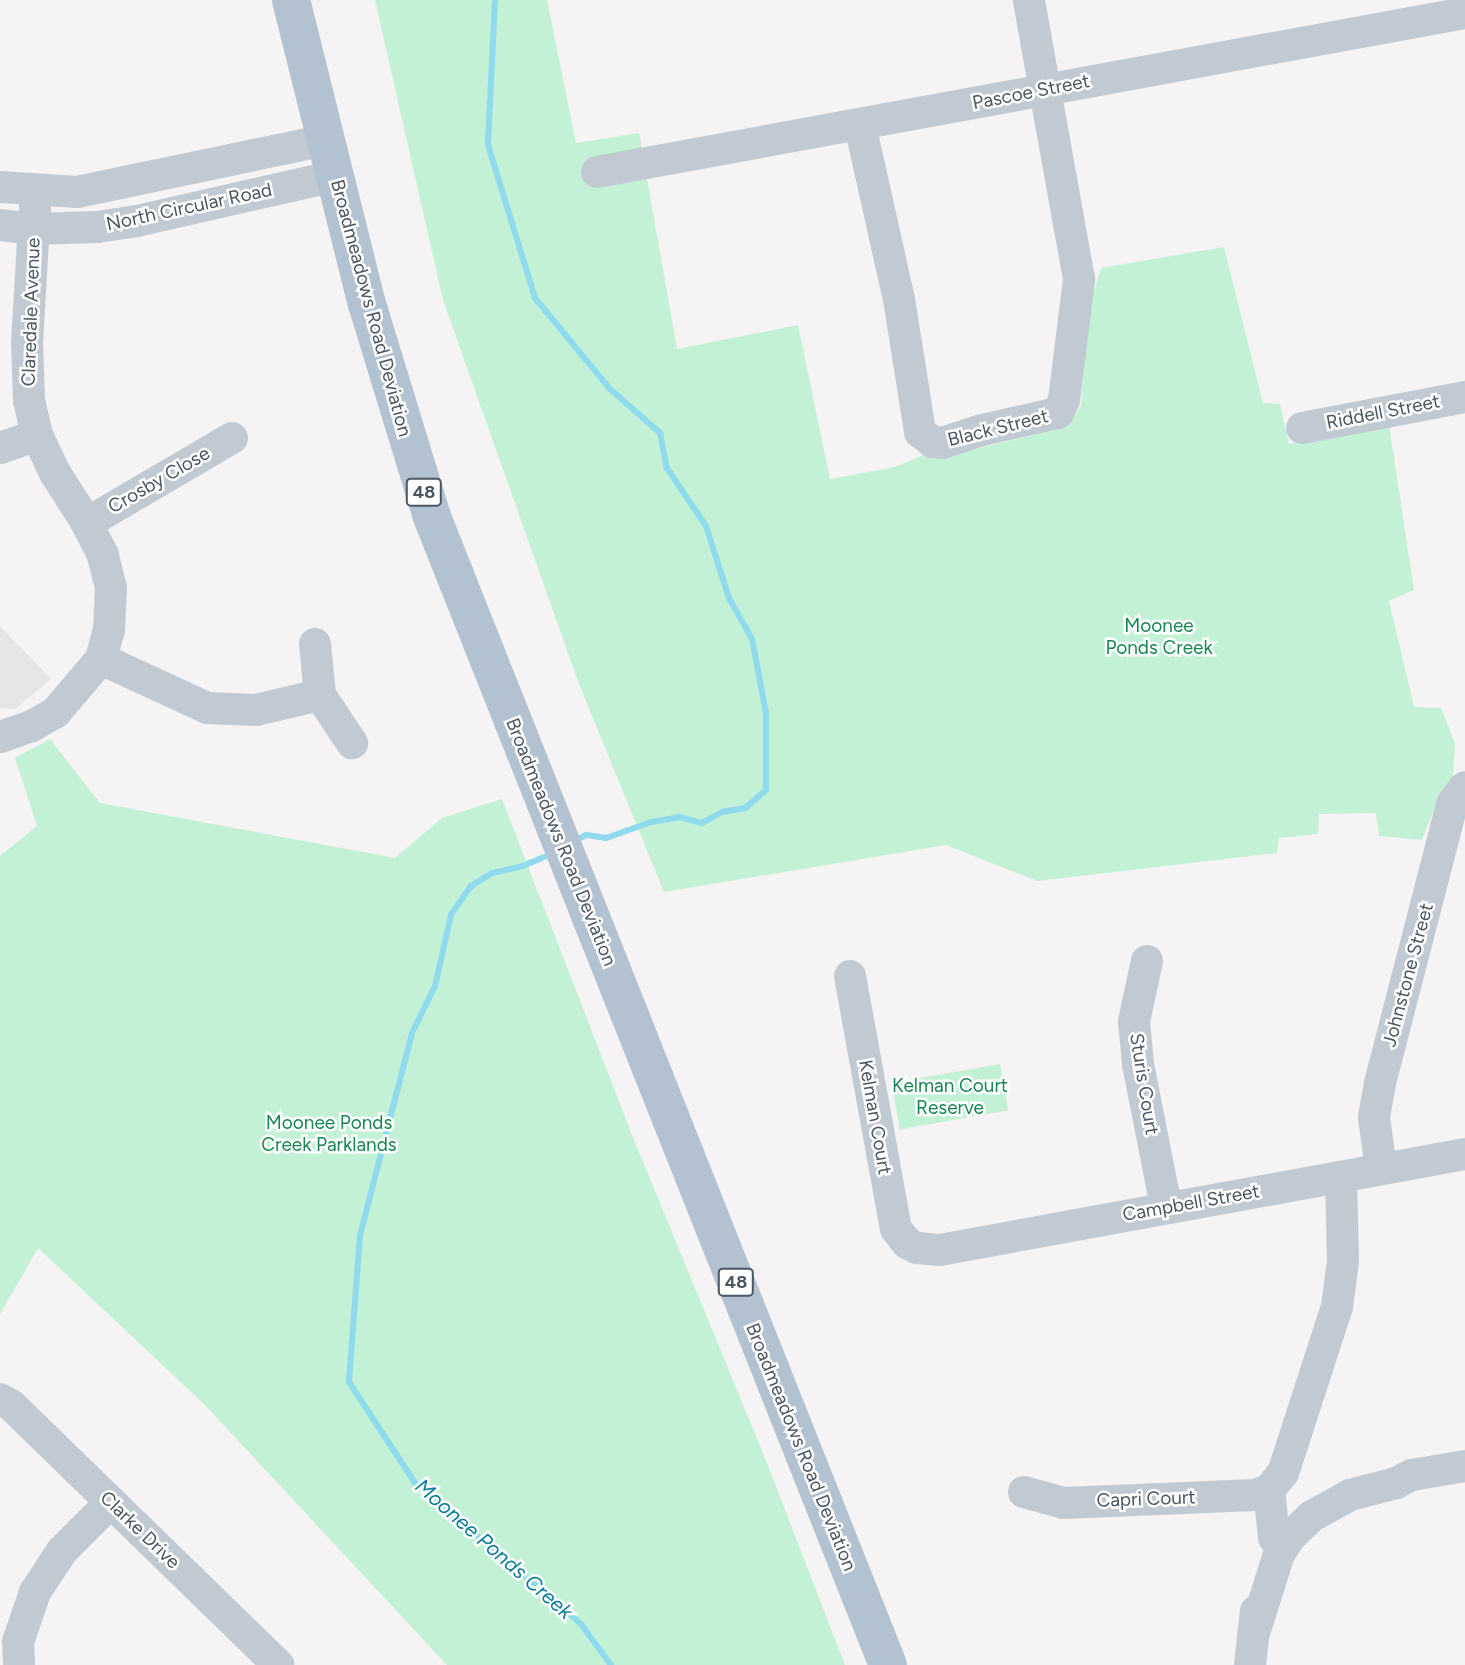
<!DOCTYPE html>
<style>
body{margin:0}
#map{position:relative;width:1465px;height:1665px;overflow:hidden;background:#f5f3f3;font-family:Figtree,sans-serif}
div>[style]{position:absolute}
.education>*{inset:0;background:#e6e4e5}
.green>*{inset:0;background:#c3f1d5;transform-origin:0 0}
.stream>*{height:6px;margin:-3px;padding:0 3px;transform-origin:3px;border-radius:3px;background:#90daee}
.minor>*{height:32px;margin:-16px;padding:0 16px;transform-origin:16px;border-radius:16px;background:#c1cad2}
.major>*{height:38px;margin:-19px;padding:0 19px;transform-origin:19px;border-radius:19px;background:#b3c2d1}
span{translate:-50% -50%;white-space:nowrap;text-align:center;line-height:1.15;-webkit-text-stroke:5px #fff;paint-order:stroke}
.shield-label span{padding:2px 5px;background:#fff;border:2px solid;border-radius:5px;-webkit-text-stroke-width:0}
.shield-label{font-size:18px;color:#4a5661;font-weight:700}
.street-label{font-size:19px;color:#4a5661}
.park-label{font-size:19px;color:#17864f}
.water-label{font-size:21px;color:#0c7c9b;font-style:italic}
</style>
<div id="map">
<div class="education">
<div style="clip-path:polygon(0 626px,51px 679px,15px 709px,0 708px)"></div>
</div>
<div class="green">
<div style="clip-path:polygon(375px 0,547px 0,576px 143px,639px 133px,677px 349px,798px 325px,830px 479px,895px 467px,923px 455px,938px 458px,1067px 427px,1081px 406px,1087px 313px,1101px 268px,1224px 247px,1263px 403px,1280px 404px,1289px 444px,1389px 425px,1414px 590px,1389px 601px,1414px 707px,1441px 708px,1455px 743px,1453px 777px,1439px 797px,1422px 840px,1379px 836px,1376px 813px,1319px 814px,1318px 834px,1279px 838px,1277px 853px,1037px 881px,946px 845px,664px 892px,579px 684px,443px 300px)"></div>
<div style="clip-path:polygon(50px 739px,100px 803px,395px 858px,442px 818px,502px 799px,632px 1135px,765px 1458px,845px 1665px,447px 1665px,205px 1405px,38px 1248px,0 1314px,0 856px,37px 826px,15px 758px)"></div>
<div style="left:1000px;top:1064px;width:47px;height:110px;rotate:80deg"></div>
</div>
<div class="stream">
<div style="left:495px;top:0;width:145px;rotate:92.8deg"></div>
<div style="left:488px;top:145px;width:160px;rotate:72.9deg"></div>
<div style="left:535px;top:298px;width:118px;rotate:50.5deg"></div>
<div style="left:610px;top:389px;width:67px;rotate:41.3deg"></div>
<div style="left:660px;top:433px;width:36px;rotate:79deg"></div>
<div style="left:667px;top:468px;width:70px;rotate:56.1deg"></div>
<div style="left:706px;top:526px;width:76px;rotate:72.3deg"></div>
<div style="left:729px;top:598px;width:47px;rotate:60.7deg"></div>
<div style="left:752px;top:639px;width:75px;rotate:79.3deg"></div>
<div style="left:766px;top:713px;width:77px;rotate:90deg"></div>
<div style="left:766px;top:790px;width:28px;rotate:139deg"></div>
<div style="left:745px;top:808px;width:23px;rotate:170deg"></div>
<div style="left:722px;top:812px;width:23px;rotate:151deg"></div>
<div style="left:702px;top:823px;width:23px;rotate:-165deg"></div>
<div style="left:680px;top:817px;width:29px;rotate:170deg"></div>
<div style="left:651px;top:822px;width:48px;rotate:160.4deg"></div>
<div style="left:606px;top:838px;width:20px;rotate:-171deg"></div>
<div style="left:586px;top:835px;width:15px;rotate:152deg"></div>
<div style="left:551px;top:854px;width:30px;rotate:157deg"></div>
<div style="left:523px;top:866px;width:32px;rotate:167deg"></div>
<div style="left:492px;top:873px;width:25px;rotate:148deg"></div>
<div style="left:471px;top:886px;width:35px;rotate:125deg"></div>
<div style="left:451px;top:915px;width:73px;rotate:102.7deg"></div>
<div style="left:435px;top:986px;width:52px;rotate:116.1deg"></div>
<div style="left:412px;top:1033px;width:209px;rotate:104.4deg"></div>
<div style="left:360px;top:1235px;width:147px;rotate:94.3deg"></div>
<div style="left:349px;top:1382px;width:121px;rotate:56.8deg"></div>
<div style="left:415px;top:1483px;width:218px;rotate:40.3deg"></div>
<div style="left:581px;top:1624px;width:51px;rotate:53.8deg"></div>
</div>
<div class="minor">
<div style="left:860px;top:125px;width:178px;rotate:77.4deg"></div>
<div style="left:899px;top:299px;width:135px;rotate:81deg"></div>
<div style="left:920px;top:432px;width:16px;rotate:38deg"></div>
<div style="left:933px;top:442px;width:9px;rotate:6deg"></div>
<div style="left:942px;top:443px;width:42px;rotate:-18deg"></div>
<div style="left:982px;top:430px;width:78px;rotate:-12.6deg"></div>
<div style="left:1058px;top:413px;width:14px;rotate:-65deg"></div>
<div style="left:1064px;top:400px;width:122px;rotate:-82.9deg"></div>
<div style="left:1079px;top:279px;width:283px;rotate:-100.2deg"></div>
<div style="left:597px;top:172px;width:882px;rotate:-10.38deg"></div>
<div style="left:0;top:187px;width:77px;rotate:3.7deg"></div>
<div style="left:77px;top:192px;width:254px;rotate:-11.8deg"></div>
<div style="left:0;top:225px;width:33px;rotate:7deg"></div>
<div style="left:33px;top:229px;width:64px;rotate:-1.8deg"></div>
<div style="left:97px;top:227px;width:40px;rotate:-8.5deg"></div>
<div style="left:137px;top:221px;width:203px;rotate:-12.8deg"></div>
<div style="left:1302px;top:428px;width:166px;rotate:-10.8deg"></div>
<div style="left:0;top:448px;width:39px;rotate:-19deg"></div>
<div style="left:87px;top:523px;width:168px;rotate:-30.4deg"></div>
<div style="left:315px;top:644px;width:51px;rotate:84.4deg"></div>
<div style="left:320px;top:695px;width:58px;rotate:56.3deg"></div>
<div style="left:101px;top:659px;width:117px;rotate:24.8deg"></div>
<div style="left:207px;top:708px;width:49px;rotate:2.3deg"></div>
<div style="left:256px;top:710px;width:66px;rotate:-13.2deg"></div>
<div style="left:0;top:737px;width:34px;rotate:-19deg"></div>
<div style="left:32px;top:726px;width:28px;rotate:-30deg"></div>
<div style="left:56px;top:712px;width:70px;rotate:-49.7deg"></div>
<div style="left:101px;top:659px;width:30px;rotate:-75deg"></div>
<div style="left:109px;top:630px;width:42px;rotate:-87.3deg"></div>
<div style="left:111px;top:588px;width:34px;rotate:-104deg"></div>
<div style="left:103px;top:555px;width:36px;rotate:-117deg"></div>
<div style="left:87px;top:523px;width:59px;rotate:-122.6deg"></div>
<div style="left:55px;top:473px;width:42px;rotate:-115.3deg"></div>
<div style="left:37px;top:435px;width:35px;rotate:-103deg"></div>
<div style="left:29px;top:401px;width:59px;rotate:-91.9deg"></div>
<div style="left:27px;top:342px;width:150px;rotate:-86.6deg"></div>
<div style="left:1147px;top:961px;width:61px;rotate:102.2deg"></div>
<div style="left:1134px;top:1021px;width:43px;rotate:84.7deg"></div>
<div style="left:1138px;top:1064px;width:146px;rotate:78.9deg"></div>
<div style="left:850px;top:976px;width:257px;rotate:79.7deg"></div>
<div style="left:896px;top:1229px;width:18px;rotate:52deg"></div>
<div style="left:907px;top:1243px;width:11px;rotate:27deg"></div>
<div style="left:917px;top:1248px;width:23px;rotate:5deg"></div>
<div style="left:940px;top:1250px;width:534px;rotate:-10.36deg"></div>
<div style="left:1381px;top:1169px;width:52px;rotate:-97.7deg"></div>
<div style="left:1374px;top:1117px;width:35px;rotate:-80deg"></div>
<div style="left:1380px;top:1083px;width:288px;rotate:-75.5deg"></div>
<div style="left:1452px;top:804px;width:21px;rotate:-53deg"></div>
<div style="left:0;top:1399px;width:13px;rotate:29deg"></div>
<div style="left:11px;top:1405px;width:373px;rotate:44.2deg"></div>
<div style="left:1024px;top:1492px;width:41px;rotate:15.4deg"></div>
<div style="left:1064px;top:1503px;width:191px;rotate:-2.4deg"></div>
<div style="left:1255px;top:1495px;width:15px;rotate:-20deg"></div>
<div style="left:1274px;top:1538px;width:48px;rotate:-95.9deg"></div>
<div style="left:1269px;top:1490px;width:22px;rotate:-51deg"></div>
<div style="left:1283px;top:1473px;width:175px;rotate:-72deg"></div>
<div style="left:1337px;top:1307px;width:46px;rotate:-82.6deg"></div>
<div style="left:1343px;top:1261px;width:84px;rotate:-91.4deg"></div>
<div style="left:1255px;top:1630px;width:80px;rotate:-72.5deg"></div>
<div style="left:1279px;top:1554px;width:20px;rotate:-57deg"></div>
<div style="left:1290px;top:1537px;width:30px;rotate:-44deg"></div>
<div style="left:1312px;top:1516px;width:43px;rotate:-28.9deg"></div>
<div style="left:1350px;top:1495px;width:48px;rotate:-14.6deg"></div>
<div style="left:1396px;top:1483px;width:18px;rotate:-27deg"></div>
<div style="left:1412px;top:1475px;width:54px;rotate:-9.6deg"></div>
<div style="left:19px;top:1665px;width:23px;rotate:-92deg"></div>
<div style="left:18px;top:1642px;width:53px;rotate:-71.2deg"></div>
<div style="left:35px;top:1592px;width:49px;rotate:-56.6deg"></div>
<div style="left:62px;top:1551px;width:69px;rotate:-45deg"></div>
<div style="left:1250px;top:1665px;width:54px;rotate:-83.7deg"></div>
</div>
<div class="major">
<div style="left:291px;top:0;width:313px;rotate:76deg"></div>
<div style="left:367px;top:304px;width:223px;rotate:73deg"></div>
<div style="left:432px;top:517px;width:1235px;rotate:68.34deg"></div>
</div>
<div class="shield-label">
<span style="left:424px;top:492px">48</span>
<span style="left:736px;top:1282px">48</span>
</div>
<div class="street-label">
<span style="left:1031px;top:92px;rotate:-11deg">Pascoe Street</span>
<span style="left:189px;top:207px;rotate:-12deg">North Circular Road</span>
<span style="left:371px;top:308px;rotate:75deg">Broadmeadows Road Deviation</span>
<span style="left:31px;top:312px;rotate:-88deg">Claredale Avenue</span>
<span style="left:1383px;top:412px;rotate:-11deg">Riddell Street</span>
<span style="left:998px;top:428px;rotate:-14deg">Black Street</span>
<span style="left:159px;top:480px;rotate:-30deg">Crosby Close</span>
<span style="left:561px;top:842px;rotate:68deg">Broadmeadows Road Deviation</span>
<span style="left:1408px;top:975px;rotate:-75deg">Johnstone Street</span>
<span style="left:1144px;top:1084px;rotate:81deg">Sturis Court</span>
<span style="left:875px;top:1117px;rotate:80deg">Kelman Court</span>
<span style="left:1191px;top:1203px;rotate:-10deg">Campbell Street</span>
<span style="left:801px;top:1447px;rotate:68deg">Broadmeadows Road Deviation</span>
<span style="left:1146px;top:1499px;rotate:-2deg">Capri Court</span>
<span style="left:140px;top:1530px;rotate:44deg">Clarke Drive</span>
</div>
<div class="park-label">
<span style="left:1159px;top:637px">Moonee<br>Ponds Creek</span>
<span style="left:950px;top:1097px">Kelman Court<br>Reserve</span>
<span style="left:329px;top:1134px">Moonee Ponds<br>Creek Parklands</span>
</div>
<div class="water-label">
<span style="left:494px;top:1549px;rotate:41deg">Moonee Ponds Creek</span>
</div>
</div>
